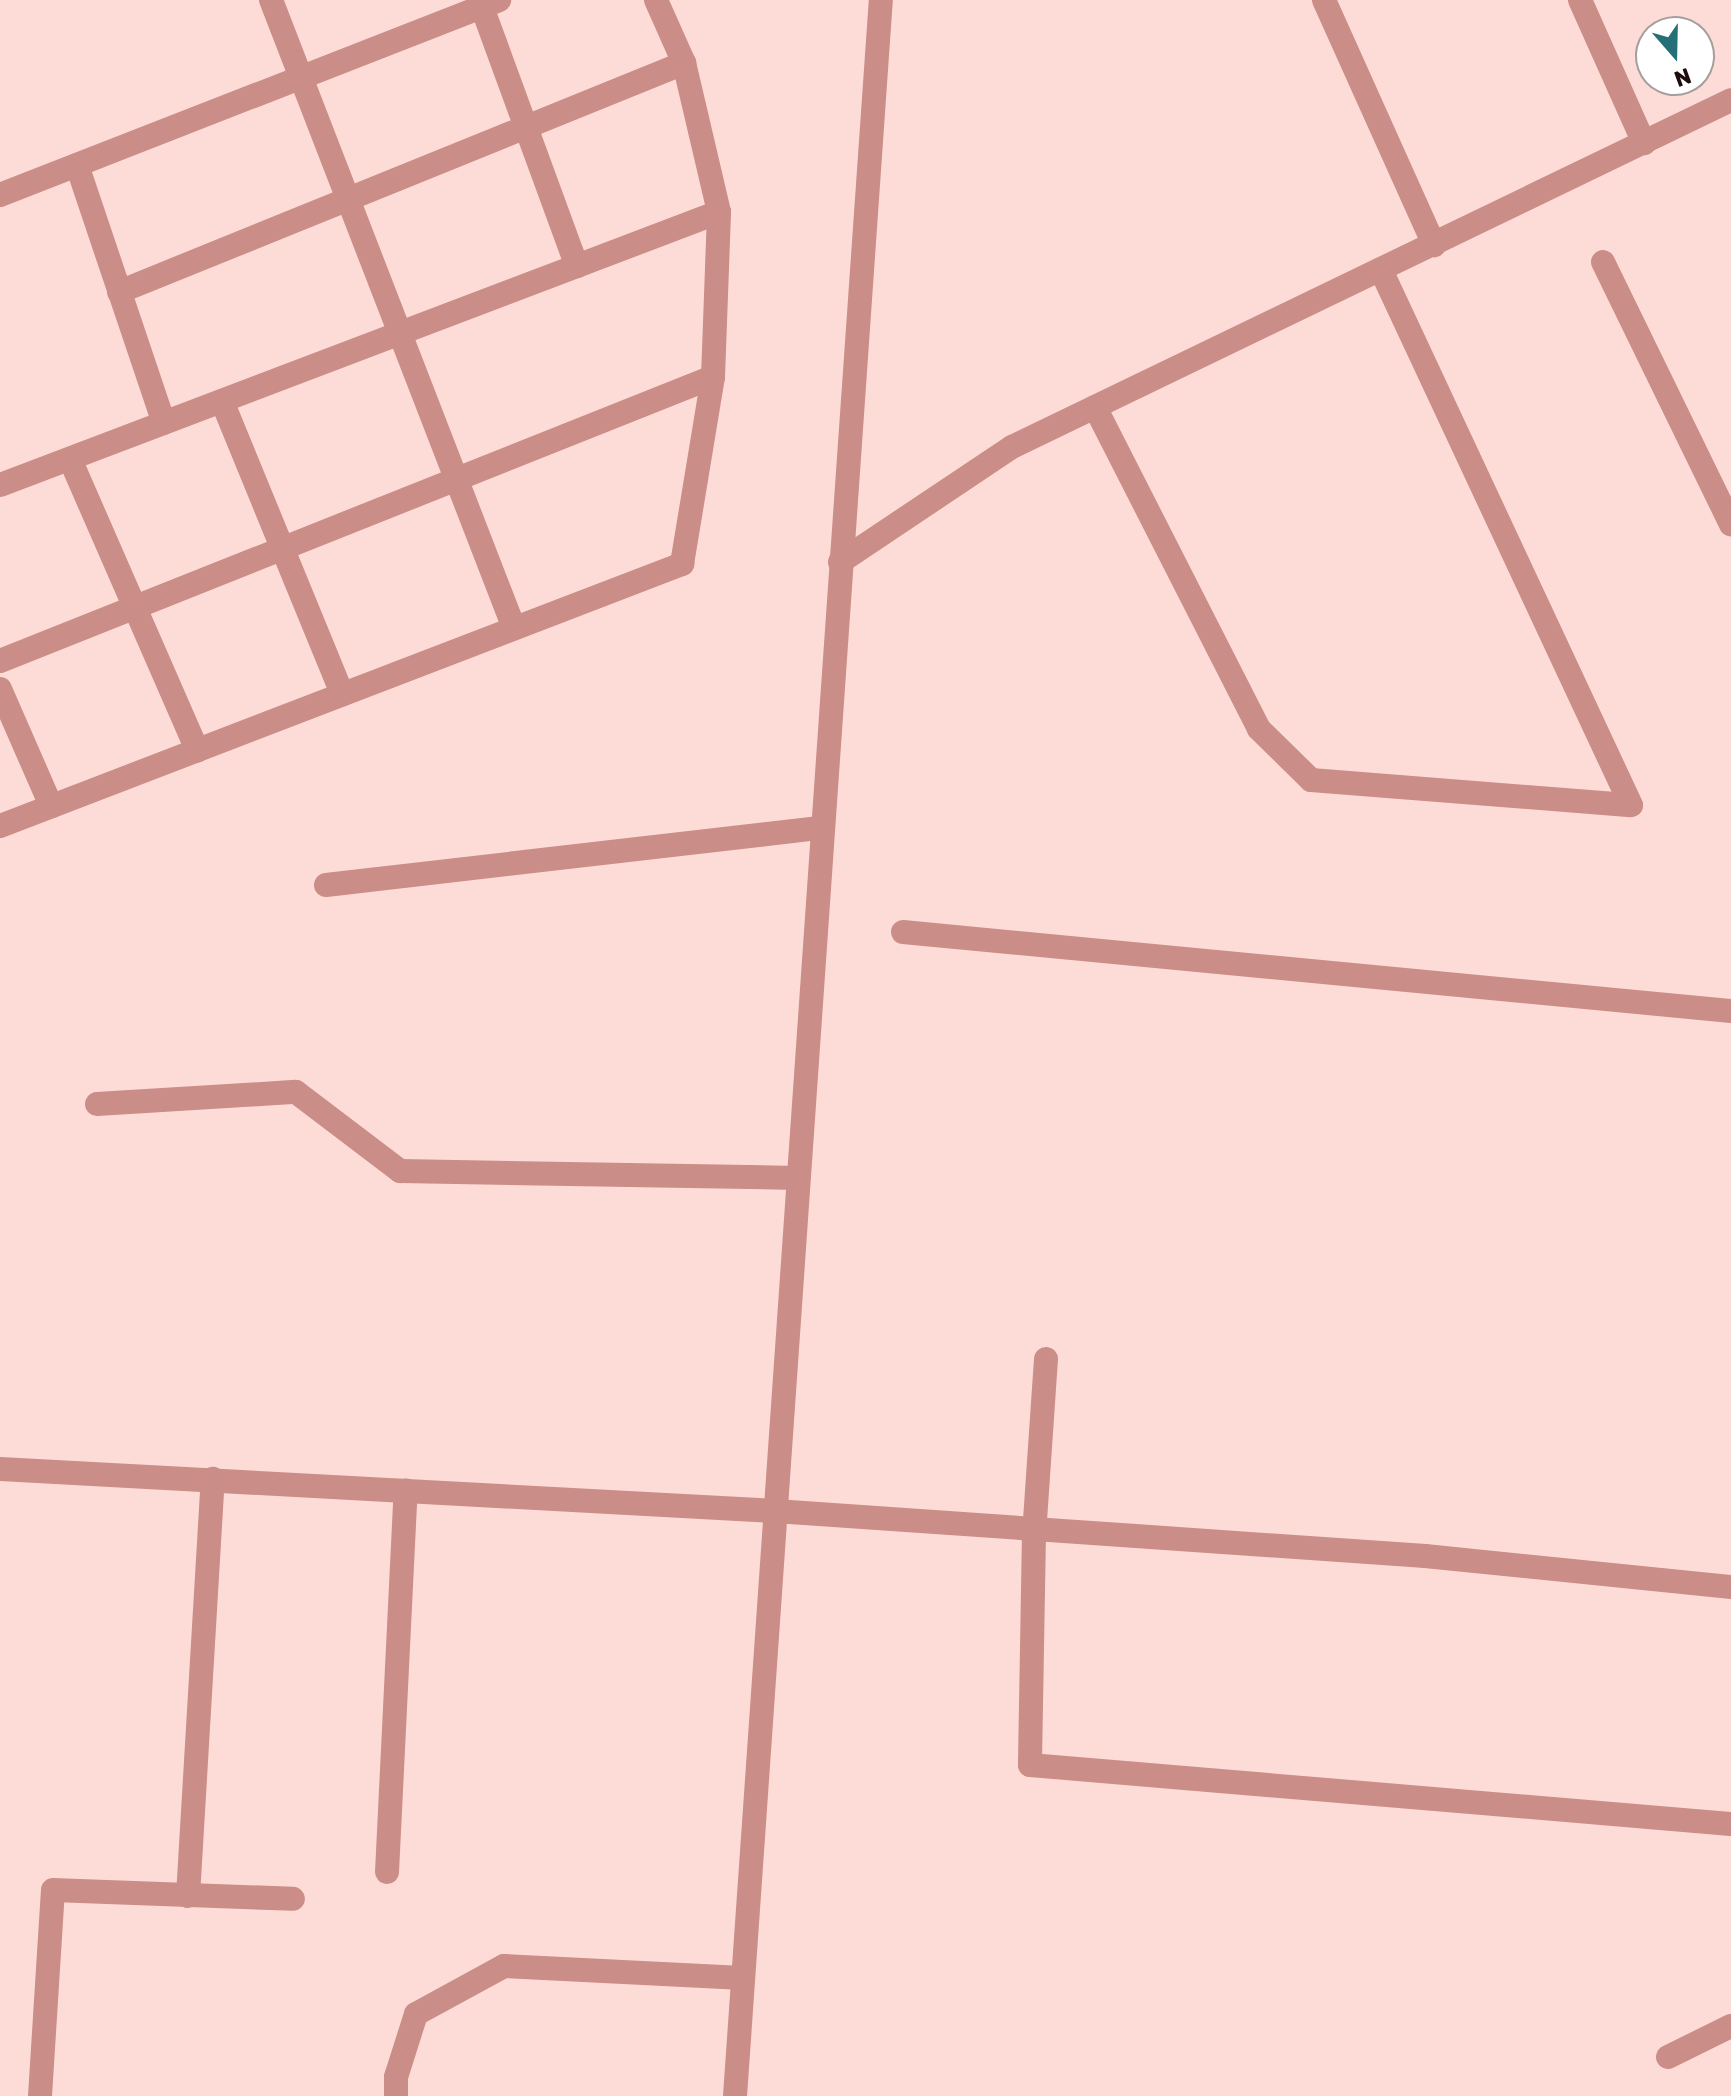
<!DOCTYPE html>
<style>
body{margin:0}
#map{position:relative;width:1731px;height:2096px;overflow:hidden;background:#fddcd8;font-family:Rubik,sans-serif}
div>[style]{position:absolute}
.minor>*{height:24px;margin:-12px;padding:0 12px;transform-origin:12px;border-radius:12px;background:#cb8d87}
.tertiary>*{height:24px;margin:-12px;padding:0 12px;transform-origin:12px;border-radius:12px;background:#cb8d87}
span{translate:-50% -50%;white-space:nowrap;text-align:center;line-height:1.15;-webkit-text-stroke:8px #fff;paint-order:stroke}
.north{position:absolute;left:1635px;top:16px;width:80px;height:80px;box-sizing:border-box;background:#fff;border:2px solid #a59e9e;border-radius:50%;rotate:160deg;font-size:22px;font-weight:700;line-height:32px;text-align:center;color:#1f0d0c}
.north::after{content:'';display:block;margin:auto;width:28px;height:36px;background:#256f77;clip-path:polygon(50% 0,100% 100%,50% 72%,0 100%)}
</style>
<div id="map">
<div class="minor">
<div style="left:271px;top:0;width:673px;rotate:68.85deg"></div>
<div style="left:1324px;top:0;width:269px;rotate:65.8deg"></div>
<div style="left:1580px;top:0;width:157px;rotate:65.9deg"></div>
<div style="left:482px;top:7px;width:276px;rotate:69.9deg"></div>
<div style="left:77px;top:165px;width:272px;rotate:71.4deg"></div>
<div style="left:0;top:195px;width:536px;rotate:-21.34deg"></div>
<div style="left:1603px;top:262px;width:292px;rotate:64deg"></div>
<div style="left:119px;top:292px;width:610px;rotate:-22.06deg"></div>
<div style="left:222px;top:401px;width:317px;rotate:67.7deg"></div>
<div style="left:1095px;top:407px;width:361px;rotate:63deg"></div>
<div style="left:1259px;top:729px;width:73px;rotate:44.4deg"></div>
<div style="left:1311px;top:780px;width:321px;rotate:4.5deg"></div>
<div style="left:1631px;top:805px;width:591px;rotate:-115.05deg"></div>
<div style="left:70px;top:459px;width:318px;rotate:66.4deg"></div>
<div style="left:0;top:485px;width:769px;rotate:-20.79deg"></div>
<div style="left:840px;top:562px;width:207px;rotate:-33.8deg"></div>
<div style="left:1012px;top:447px;width:798px;rotate:-25.76deg"></div>
<div style="left:0;top:661px;width:767px;rotate:-21.72deg"></div>
<div style="left:0;top:689px;width:128px;rotate:66.4deg"></div>
<div style="left:0;top:826px;width:731px;rotate:-21.01deg"></div>
<div style="left:682px;top:564px;width:190px;rotate:-80.6deg"></div>
<div style="left:713px;top:377px;width:165px;rotate:-87.9deg"></div>
<div style="left:719px;top:212px;width:153px;rotate:-103.2deg"></div>
<div style="left:684px;top:63px;width:69px;rotate:-114deg"></div>
<div style="left:326px;top:885px;width:499px;rotate:-6.6deg"></div>
<div style="left:903px;top:932px;width:832px;rotate:5.45deg"></div>
<div style="left:97px;top:1104px;width:199px;rotate:-3.5deg"></div>
<div style="left:296px;top:1092px;width:131px;rotate:37.2deg"></div>
<div style="left:400px;top:1171px;width:398px;rotate:1deg"></div>
<div style="left:1046px;top:1359px;width:174px;rotate:93.9deg"></div>
<div style="left:1034px;top:1533px;width:232px;rotate:91deg"></div>
<div style="left:1030px;top:1765px;width:703px;rotate:4.81deg"></div>
<div style="left:0;top:1469px;width:776px;rotate:3.1deg"></div>
<div style="left:775px;top:1511px;width:652px;rotate:3.96deg"></div>
<div style="left:1425px;top:1556px;width:308px;rotate:5.8deg"></div>
<div style="left:387px;top:1872px;width:382px;rotate:-87.2deg"></div>
<div style="left:188px;top:1896px;width:418px;rotate:-86.6deg"></div>
<div style="left:1668px;top:2057px;width:70px;rotate:-26.2deg"></div>
<div style="left:40px;top:2096px;width:206px;rotate:-86.4deg"></div>
<div style="left:53px;top:1890px;width:240px;rotate:2.1deg"></div>
<div style="left:396px;top:2096px;width:19px;rotate:-90deg"></div>
<div style="left:396px;top:2077px;width:66px;rotate:-72.4deg"></div>
<div style="left:416px;top:2014px;width:100px;rotate:-28.6deg"></div>
<div style="left:504px;top:1966px;width:239px;rotate:2.9deg"></div>
</div>
<div class="tertiary">
<div style="left:735px;top:2096px;width:2101px;rotate:-86.02deg"></div>
</div>
<div class="north">N</div>
</div>
